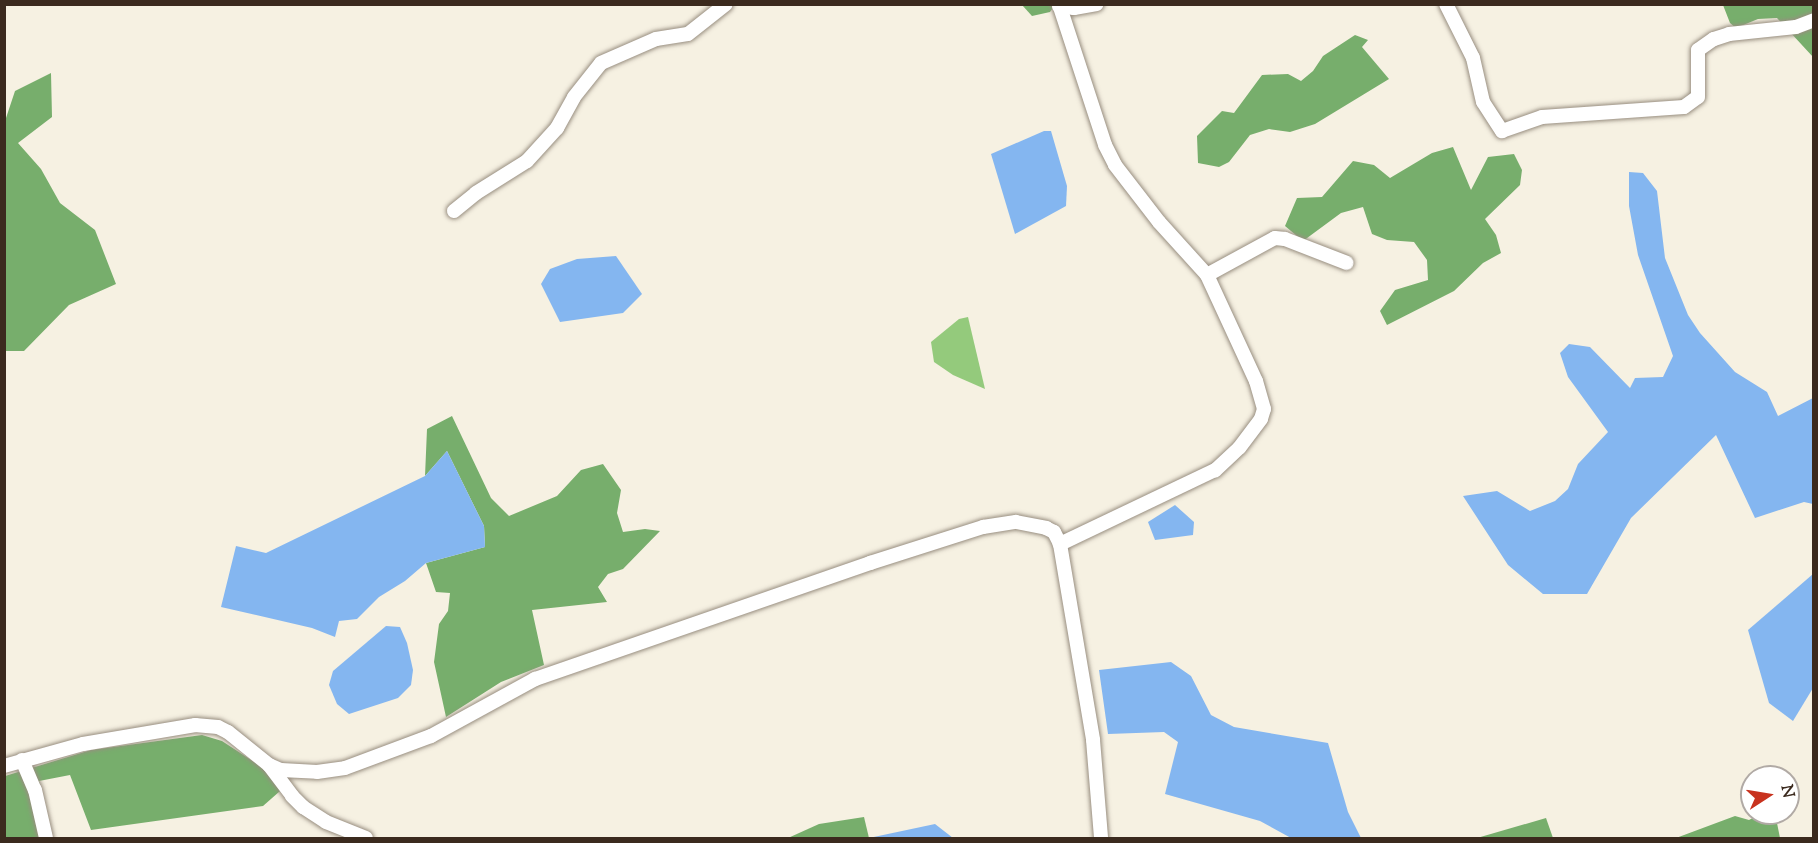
<!DOCTYPE html>
<style>
body{margin:0}
#map{position:relative;width:1818px;height:843px;overflow:hidden;background:#f6f1e2;font-family:"Sorts Mill Goudy",serif}
div>[style]{position:absolute}
.green>*{inset:0;background:#94ca7c}
.forest>*{inset:0;background:#77ae6c}
.water>*{inset:0;background:#84b6f0}
.roads{filter:drop-shadow(0 0 2px #988e80) drop-shadow(0 0 2px #988e80)}
.minor>*{height:14px;margin:-7px;padding:0 7px;transform-origin:7px;border-radius:7px;background:#fff}
span{translate:-50% -50%;white-space:nowrap;text-align:center;line-height:1.15;-webkit-text-stroke:5px #fff;paint-order:stroke}
.frame{position:absolute;inset:0;border:6px solid #3b2a1e;pointer-events:none}
.north{position:absolute;left:1740px;top:765px;width:60px;height:60px;box-sizing:border-box;background:#fff;border:2px solid #b1aaa5;border-radius:50%;rotate:78deg;font-size:16px;font-weight:700;line-height:24px;text-align:center;color:#3b2a1e}
.north::after{content:'';display:block;margin:auto;width:21px;height:27px;background:#c8321e;clip-path:polygon(50% 0,100% 100%,50% 72%,0 100%)}
</style>
<div id="map">
<div class="green">
<div style="clip-path:polygon(968px 317px,985px 389px,953px 375px,934px 362px,931px 342px,959px 319px)"></div>
</div>
<div class="forest">
<div style="clip-path:polygon(1022px 5px,1055px 5px,1050px 12px,1032px 16px)"></div>
<div style="clip-path:polygon(1723px 5px,1813px 5px,1813px 57px,1777px 18px,1758px 19px,1736px 28px,1730px 23px)"></div>
<div style="clip-path:polygon(1355px 35px,1368px 40px,1362px 47px,1389px 79px,1315px 124px,1290px 132px,1269px 129px,1250px 135px,1229px 162px,1219px 167px,1198px 163px,1197px 136px,1222px 111px,1234px 113px,1262px 75px,1288px 74px,1301px 81px,1313px 71px,1323px 56px)"></div>
<div style="clip-path:polygon(51px 73px,52px 117px,18px 143px,41px 169px,60px 203px,95px 230px,116px 284px,69px 305px,24px 351px,5px 351px,5px 121px,15px 91px)"></div>
<div style="clip-path:polygon(1453px 147px,1471px 190px,1488px 157px,1514px 154px,1522px 170px,1520px 185px,1485px 219px,1496px 235px,1501px 253px,1483px 263px,1454px 291px,1387px 325px,1380px 311px,1395px 290px,1428px 280px,1427px 260px,1414px 242px,1387px 240px,1372px 234px,1363px 207px,1341px 213px,1303px 241px,1285px 226px,1297px 198px,1322px 197px,1353px 161px,1374px 165px,1390px 178px,1432px 153px)"></div>
<div style="clip-path:polygon(452px 416px,491px 498px,509px 516px,557px 496px,581px 470px,603px 464px,621px 490px,617px 513px,623px 532px,645px 529px,660px 531px,623px 569px,608px 574px,598px 587px,607px 602px,532px 610px,544px 665px,501px 682px,446px 717px,434px 662px,439px 624px,448px 611px,450px 593px,436px 592px,426px 563px,485px 547px,484px 526px,447px 451px,425px 476px,427px 429px)"></div>
<div style="clip-path:polygon(202px 735px,222px 741px,288px 784px,263px 806px,91px 830px,70px 775px,39px 781px,52px 838px,5px 838px,5px 776px,91px 750px)"></div>
<div style="clip-path:polygon(1762px 813px,1775px 813px,1780px 838px,1676px 838px,1735px 816px,1749px 820px)"></div>
<div style="clip-path:polygon(864px 817px,869px 838px,788px 838px,819px 824px)"></div>
<div style="clip-path:polygon(1546px 818px,1553px 838px,1477px 838px)"></div>
</div>
<div class="water">
<div style="clip-path:polygon(1044px 131px,1051px 131px,1067px 186px,1066px 206px,1015px 234px,991px 154px)"></div>
<div style="clip-path:polygon(1629px 172px,1643px 173px,1657px 191px,1665px 258px,1688px 315px,1700px 333px,1735px 372px,1767px 392px,1778px 416px,1813px 398px,1813px 504px,1804px 502px,1755px 518px,1716px 435px,1631px 518px,1587px 594px,1543px 594px,1508px 565px,1463px 496px,1497px 491px,1530px 511px,1555px 501px,1568px 489px,1578px 464px,1608px 432px,1568px 377px,1560px 353px,1569px 344px,1590px 347px,1630px 388px,1635px 378px,1663px 377px,1673px 356px,1638px 255px,1629px 206px)"></div>
<div style="clip-path:polygon(616px 256px,642px 294px,623px 313px,560px 322px,541px 284px,550px 269px,577px 259px)"></div>
<div style="clip-path:polygon(447px 451px,484px 526px,485px 547px,426px 563px,405px 581px,379px 597px,357px 619px,339px 621px,335px 637px,312px 628px,221px 607px,236px 546px,266px 553px,425px 476px)"></div>
<div style="clip-path:polygon(1175px 505px,1194px 522px,1193px 535px,1155px 540px,1148px 522px)"></div>
<div style="clip-path:polygon(1813px 574px,1813px 688px,1793px 721px,1769px 703px,1748px 630px)"></div>
<div style="clip-path:polygon(386px 626px,400px 627px,407px 643px,413px 670px,411px 685px,398px 698px,349px 714px,337px 704px,329px 685px,333px 671px)"></div>
<div style="clip-path:polygon(1171px 662px,1191px 676px,1211px 715px,1234px 727px,1328px 743px,1348px 812px,1361px 838px,1291px 838px,1260px 821px,1165px 794px,1178px 742px,1164px 732px,1108px 734px,1099px 670px)"></div>
<div style="clip-path:polygon(935px 824px,953px 838px,869px 838px)"></div>
</div>
<div class="roads">
<div class="minor">
<div style="left:1059px;top:4px;width:148px;rotate:71.9deg"></div>
<div style="left:1105px;top:145px;width:22px;rotate:63deg"></div>
<div style="left:1115px;top:165px;width:72px;rotate:52.3deg"></div>
<div style="left:1159px;top:222px;width:72px;rotate:47.8deg"></div>
<div style="left:1207px;top:275px;width:117px;rotate:65.2deg"></div>
<div style="left:1256px;top:381px;width:29px;rotate:74deg"></div>
<div style="left:1264px;top:409px;width:10px;rotate:107deg"></div>
<div style="left:1261px;top:419px;width:36px;rotate:127deg"></div>
<div style="left:1239px;top:448px;width:33px;rotate:137deg"></div>
<div style="left:1215px;top:470px;width:172px;rotate:154.5deg"></div>
<div style="left:1446px;top:4px;width:60px;rotate:63.4deg"></div>
<div style="left:1473px;top:58px;width:45px;rotate:77.2deg"></div>
<div style="left:1483px;top:102px;width:35px;rotate:57deg"></div>
<div style="left:1502px;top:131px;width:42px;rotate:-19.3deg"></div>
<div style="left:1542px;top:117px;width:142px;rotate:-4deg"></div>
<div style="left:1684px;top:107px;width:17px;rotate:-36deg"></div>
<div style="left:1698px;top:97px;width:47px;rotate:-90deg"></div>
<div style="left:1698px;top:50px;width:19px;rotate:-35deg"></div>
<div style="left:1714px;top:39px;width:16px;rotate:-18deg"></div>
<div style="left:1729px;top:34px;width:67px;rotate:-6deg"></div>
<div style="left:1796px;top:27px;width:19px;rotate:-21deg"></div>
<div style="left:1059px;top:6px;width:15px;rotate:8deg"></div>
<div style="left:1074px;top:8px;width:23px;rotate:-10deg"></div>
<div style="left:454px;top:211px;width:28px;rotate:-39deg"></div>
<div style="left:476px;top:193px;width:60px;rotate:-32.1deg"></div>
<div style="left:527px;top:161px;width:45px;rotate:-47.7deg"></div>
<div style="left:557px;top:128px;width:35px;rotate:-61deg"></div>
<div style="left:574px;top:97px;width:43px;rotate:-51.5deg"></div>
<div style="left:601px;top:63px;width:60px;rotate:-23.6deg"></div>
<div style="left:656px;top:39px;width:32px;rotate:-9deg"></div>
<div style="left:688px;top:34px;width:48px;rotate:-38.3deg"></div>
<div style="left:1207px;top:275px;width:77px;rotate:-28.6deg"></div>
<div style="left:1275px;top:238px;width:10px;rotate:6deg"></div>
<div style="left:1285px;top:239px;width:66px;rotate:21.2deg"></div>
<div style="left:22px;top:760px;width:33px;rotate:67deg"></div>
<div style="left:35px;top:790px;width:49px;rotate:77.1deg"></div>
<div style="left:269px;top:765px;width:39px;rotate:53deg"></div>
<div style="left:292px;top:796px;width:16px;rotate:45deg"></div>
<div style="left:303px;top:807px;width:27px;rotate:33deg"></div>
<div style="left:326px;top:822px;width:43px;rotate:21.8deg"></div>
<div style="left:4px;top:766px;width:82px;rotate:-15.6deg"></div>
<div style="left:83px;top:744px;width:114px;rotate:-9.6deg"></div>
<div style="left:195px;top:725px;width:23px;rotate:5deg"></div>
<div style="left:218px;top:727px;width:11px;rotate:27deg"></div>
<div style="left:228px;top:732px;width:53px;rotate:38.8deg"></div>
<div style="left:269px;top:765px;width:13px;rotate:23deg"></div>
<div style="left:281px;top:770px;width:36px;rotate:3deg"></div>
<div style="left:317px;top:772px;width:28px;rotate:-8deg"></div>
<div style="left:345px;top:768px;width:92px;rotate:-20.4deg"></div>
<div style="left:431px;top:736px;width:119px;rotate:-28.7deg"></div>
<div style="left:535px;top:679px;width:355px;rotate:-19.1deg"></div>
<div style="left:870px;top:563px;width:119px;rotate:-17.7deg"></div>
<div style="left:983px;top:527px;width:33px;rotate:-9deg"></div>
<div style="left:1016px;top:522px;width:31px;rotate:11deg"></div>
<div style="left:1046px;top:528px;width:9px;rotate:27deg"></div>
<div style="left:1054px;top:532px;width:13px;rotate:63deg"></div>
<div style="left:1060px;top:544px;width:199px;rotate:80.4deg"></div>
<div style="left:1093px;top:740px;width:98px;rotate:85.3deg"></div>
</div>
</div>
<div class="frame"></div>
<div class="north">N</div>
</div>
